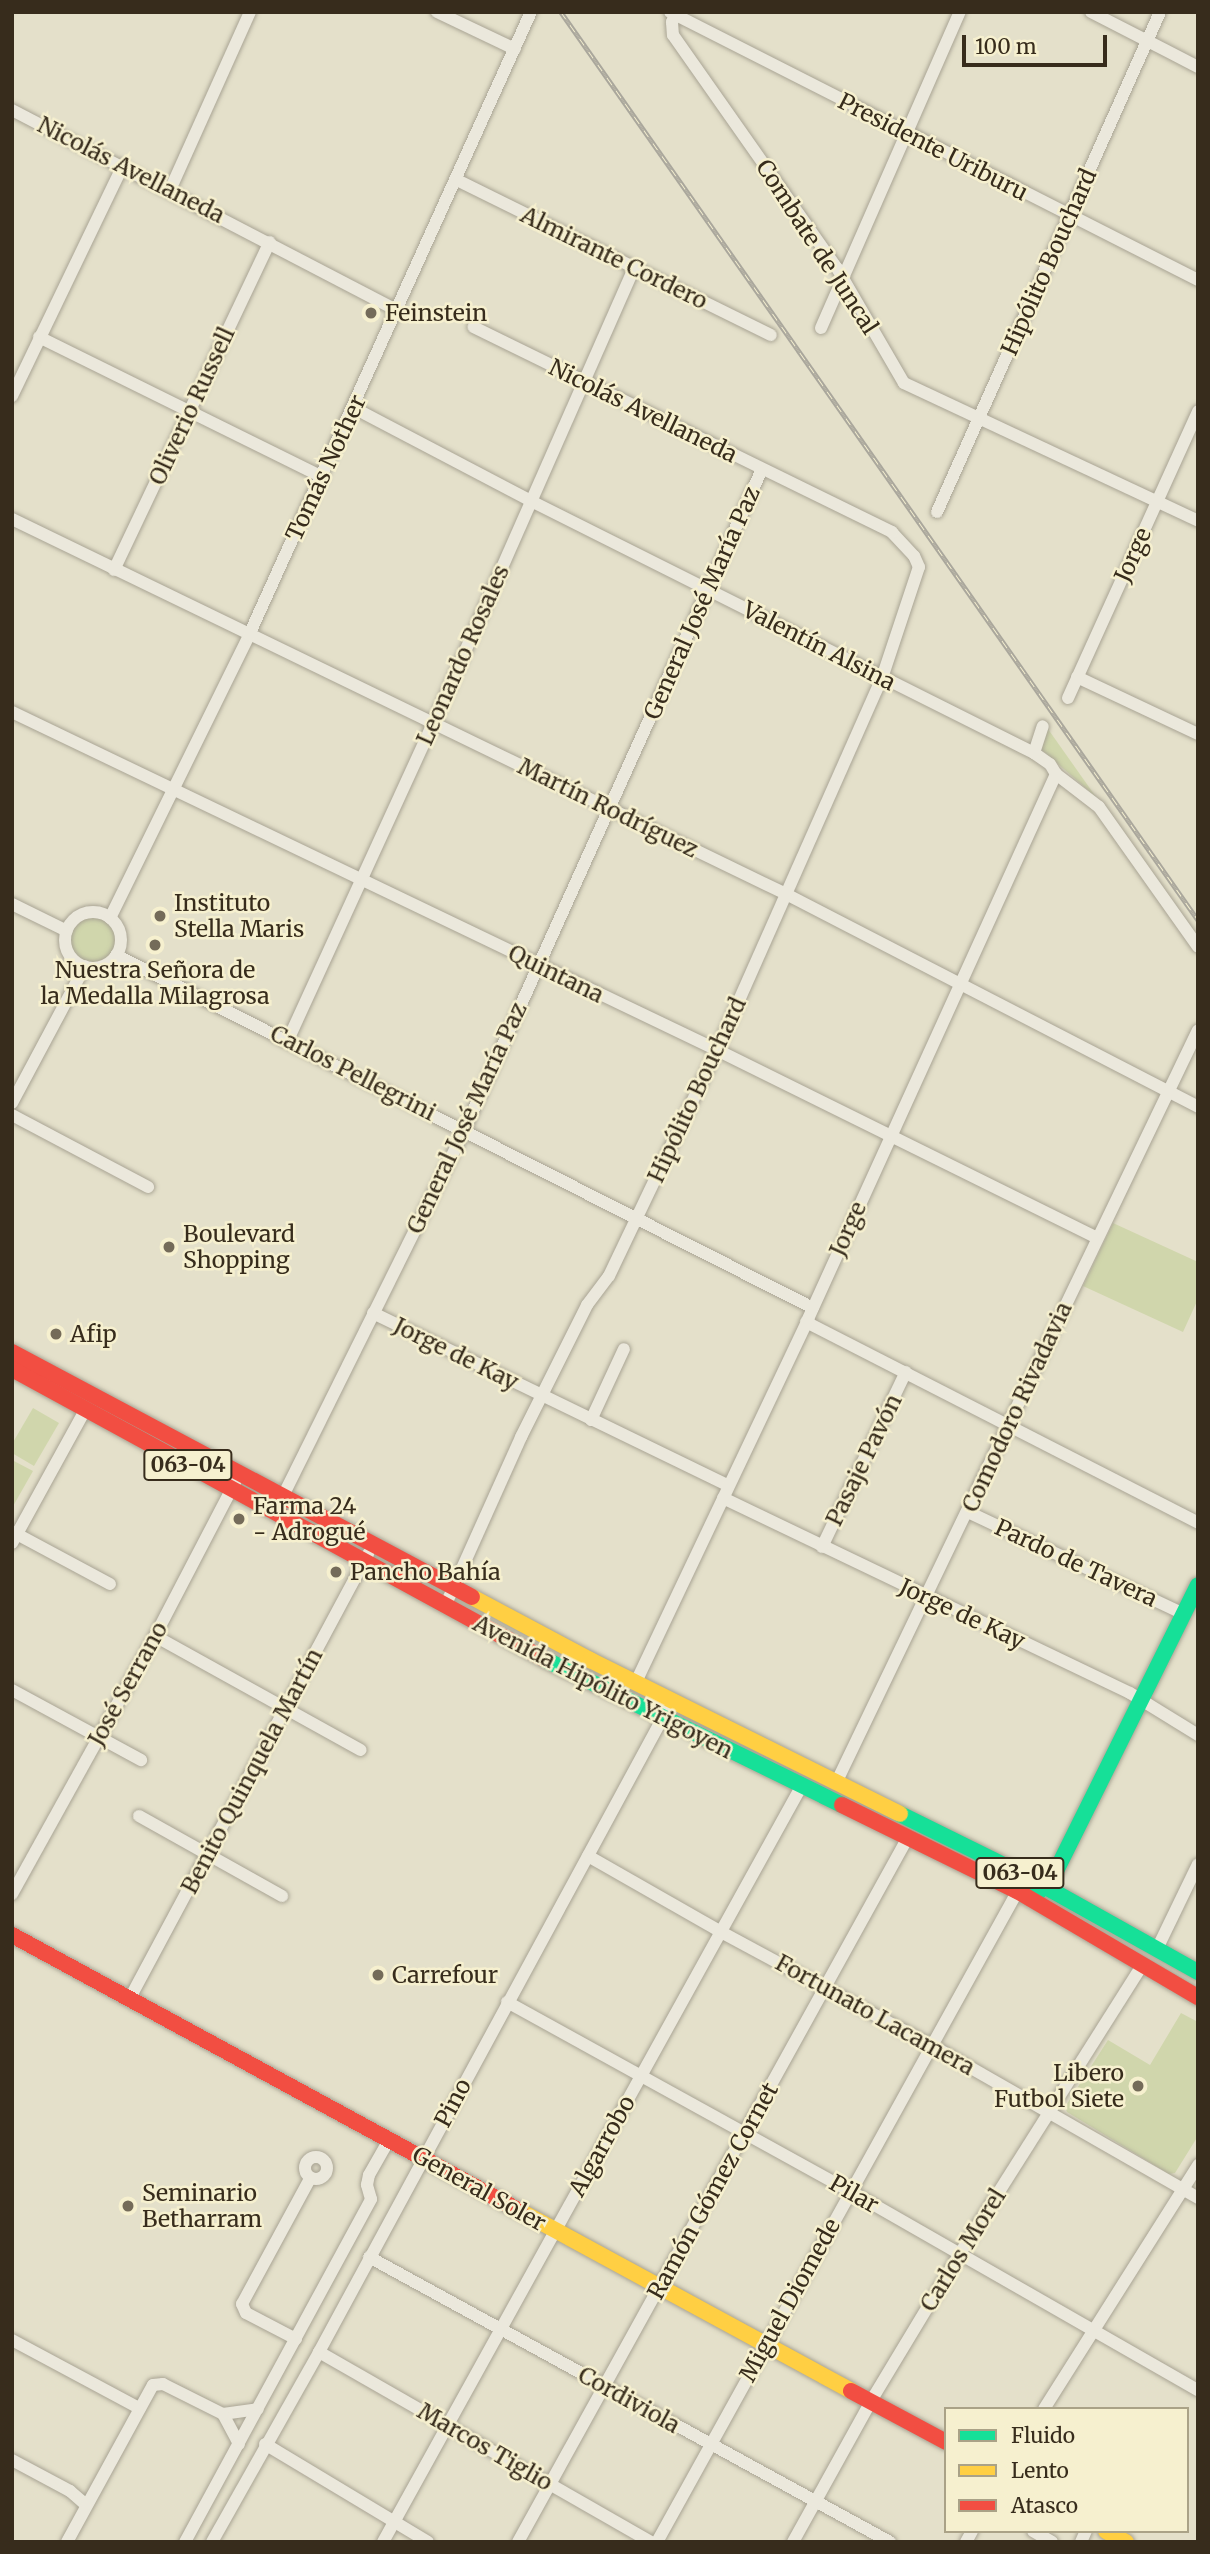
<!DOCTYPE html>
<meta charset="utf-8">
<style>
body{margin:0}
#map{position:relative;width:1210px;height:2554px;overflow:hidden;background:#e4e0ca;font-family:Merriweather,serif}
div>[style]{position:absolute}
.green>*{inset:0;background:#d0d6ac}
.round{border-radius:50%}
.roads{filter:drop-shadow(0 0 2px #a9a494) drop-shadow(0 0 2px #a9a494)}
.street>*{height:12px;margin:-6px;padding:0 6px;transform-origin:6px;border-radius:6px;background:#ebe8dc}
.street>.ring{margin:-6px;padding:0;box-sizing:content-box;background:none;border:12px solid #ebe8dc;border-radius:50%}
.fast>*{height:16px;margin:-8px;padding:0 8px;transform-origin:8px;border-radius:8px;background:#16e098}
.slow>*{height:16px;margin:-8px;padding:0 8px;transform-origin:8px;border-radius:8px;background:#ffcf43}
.jam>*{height:16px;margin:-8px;padding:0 8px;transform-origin:8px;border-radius:8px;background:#f24e42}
.rail>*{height:5px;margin-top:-2.5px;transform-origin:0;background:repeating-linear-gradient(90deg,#f6f0cf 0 8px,#aaa79c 0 16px);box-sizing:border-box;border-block:2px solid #aaa79c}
.dots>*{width:19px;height:19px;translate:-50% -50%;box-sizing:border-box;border:4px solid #f6f0cf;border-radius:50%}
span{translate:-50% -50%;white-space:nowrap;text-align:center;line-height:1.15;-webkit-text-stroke:5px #f6f0cf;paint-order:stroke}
.shield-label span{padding:2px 5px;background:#f6f0cf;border:2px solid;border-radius:5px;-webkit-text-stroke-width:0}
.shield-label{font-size:21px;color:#372c1c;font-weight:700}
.street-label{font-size:23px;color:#372c1c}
.poi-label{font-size:23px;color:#372c1c}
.left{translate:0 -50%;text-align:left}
.right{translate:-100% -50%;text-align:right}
.frame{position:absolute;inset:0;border:14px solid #372c1c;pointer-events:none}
.legend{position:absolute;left:944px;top:2407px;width:245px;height:126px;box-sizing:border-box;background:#f6f0cf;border:2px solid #aaa287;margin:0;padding:9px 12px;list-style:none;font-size:21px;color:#372c1c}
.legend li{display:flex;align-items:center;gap:14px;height:35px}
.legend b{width:35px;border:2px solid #aaa287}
.scale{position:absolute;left:962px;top:35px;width:145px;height:32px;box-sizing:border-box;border:4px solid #372c1c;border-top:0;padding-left:9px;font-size:21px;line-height:24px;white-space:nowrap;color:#372c1c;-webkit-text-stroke:5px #f6f0cf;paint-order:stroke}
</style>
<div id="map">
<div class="green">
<div style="clip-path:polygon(1048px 729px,1096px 797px,1042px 750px,1040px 745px)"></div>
<div class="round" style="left:70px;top:916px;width:46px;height:46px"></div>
<div style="clip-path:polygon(1113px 1223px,1198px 1262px,1198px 1299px,1183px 1332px,1083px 1286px)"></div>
<div style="clip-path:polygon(33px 1408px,59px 1423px,34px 1466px,12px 1453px,12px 1444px)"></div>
<div style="clip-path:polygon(12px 1460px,33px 1471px,12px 1508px)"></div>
<div style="clip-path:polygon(1181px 2013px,1198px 2022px,1198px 2136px,1175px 2173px,1169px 2174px,1067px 2112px,1065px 2107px,1108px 2040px,1150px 2065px)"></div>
</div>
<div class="roads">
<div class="street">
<div style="left:437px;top:12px;width:86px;rotate:25.4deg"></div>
<div style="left:670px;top:12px;width:592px;rotate:26.91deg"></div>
<div style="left:676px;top:12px;width:11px;rotate:112deg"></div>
<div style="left:672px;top:22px;width:13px;rotate:86deg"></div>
<div style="left:673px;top:35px;width:285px;rotate:54.9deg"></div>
<div style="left:837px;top:268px;width:133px;rotate:59.8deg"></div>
<div style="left:904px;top:383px;width:325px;rotate:25.1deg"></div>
<div style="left:1091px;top:12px;width:120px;rotate:27.2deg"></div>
<div style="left:12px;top:110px;width:434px;rotate:27.5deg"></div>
<div style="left:457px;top:180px;width:350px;rotate:26.3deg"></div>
<div style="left:170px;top:190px;width:195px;rotate:-65.8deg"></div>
<div style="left:821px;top:328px;width:345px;rotate:-66.3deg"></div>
<div style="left:39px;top:337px;width:316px;rotate:26.3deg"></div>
<div style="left:12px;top:396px;width:256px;rotate:-64.3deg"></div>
<div style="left:354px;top:408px;width:200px;rotate:27.7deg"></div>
<div style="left:531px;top:501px;width:563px;rotate:26.61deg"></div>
<div style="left:1034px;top:753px;width:19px;rotate:35deg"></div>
<div style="left:1050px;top:764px;width:12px;rotate:59deg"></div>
<div style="left:937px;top:512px;width:547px;rotate:-65.96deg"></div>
<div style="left:12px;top:519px;width:860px;rotate:25.85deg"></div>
<div style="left:786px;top:894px;width:464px;rotate:27.3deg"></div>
<div style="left:114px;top:570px;width:363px;rotate:-64.6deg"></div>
<div style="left:1077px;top:677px;width:134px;rotate:25.2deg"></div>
<div style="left:1068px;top:698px;width:315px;rotate:-65.6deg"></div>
<div style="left:12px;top:712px;width:782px;rotate:25.61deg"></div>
<div style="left:717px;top:1050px;width:424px;rotate:26.3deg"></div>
<div style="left:1034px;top:753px;width:28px;rotate:-72deg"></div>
<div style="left:1056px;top:774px;width:54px;rotate:37.5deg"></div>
<div style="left:1099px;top:807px;width:171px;rotate:54.7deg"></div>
<div style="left:12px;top:904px;width:61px;rotate:26.1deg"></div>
<div class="ring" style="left:65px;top:912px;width:44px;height:44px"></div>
<div style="left:110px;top:918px;width:315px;rotate:-63.8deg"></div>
<div style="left:249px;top:635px;width:684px;rotate:-65.65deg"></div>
<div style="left:116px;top:955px;width:781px;rotate:26.86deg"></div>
<div style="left:288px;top:1040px;width:348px;rotate:-65.4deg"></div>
<div style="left:433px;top:724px;width:497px;rotate:-66.2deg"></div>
<div style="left:12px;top:1103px;width:155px;rotate:-61.9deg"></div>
<div style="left:12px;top:1115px;width:154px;rotate:27.9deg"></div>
<div style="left:373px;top:1313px;width:394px;rotate:25.9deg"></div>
<div style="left:806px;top:1322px;width:441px;rotate:27.1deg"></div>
<div style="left:591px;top:1420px;width:78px;rotate:-65.1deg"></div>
<div style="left:283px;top:1496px;width:410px;rotate:-63.6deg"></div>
<div style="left:465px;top:1129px;width:724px;rotate:-65.77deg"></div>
<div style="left:723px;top:1498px;width:451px;rotate:25.6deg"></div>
<div style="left:1130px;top:1693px;width:80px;rotate:31.7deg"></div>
<div style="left:968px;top:1512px;width:239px;rotate:25.3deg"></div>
<div style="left:13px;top:1532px;width:110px;rotate:28.2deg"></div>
<div style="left:12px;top:1543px;width:152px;rotate:-61.2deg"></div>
<div style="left:822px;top:1547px;width:194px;rotate:-64.4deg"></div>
<div style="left:446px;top:1604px;width:183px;rotate:-65.8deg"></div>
<div style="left:521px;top:1437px;width:148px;rotate:-63.4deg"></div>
<div style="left:587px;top:1305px;width:36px;rotate:-53deg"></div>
<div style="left:609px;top:1276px;width:250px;rotate:-64.5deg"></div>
<div style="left:717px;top:1050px;width:407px;rotate:-66.1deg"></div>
<div style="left:882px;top:678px;width:117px;rotate:-71.6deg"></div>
<div style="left:919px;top:567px;width:12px;rotate:-114deg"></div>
<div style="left:914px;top:556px;width:33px;rotate:-133deg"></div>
<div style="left:892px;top:532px;width:466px;rotate:-153.9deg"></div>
<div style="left:155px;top:1636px;width:235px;rotate:29deg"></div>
<div style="left:636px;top:1682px;width:402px;rotate:-64.6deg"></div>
<div style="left:808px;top:1319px;width:599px;rotate:-65.53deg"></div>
<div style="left:12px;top:1690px;width:147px;rotate:28.5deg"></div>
<div style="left:836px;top:1783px;width:835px;rotate:-64.32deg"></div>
<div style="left:139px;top:1816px;width:164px;rotate:29.2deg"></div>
<div style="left:588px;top:1856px;width:153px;rotate:29.7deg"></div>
<div style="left:721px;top:1932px;width:238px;rotate:28.3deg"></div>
<div style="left:931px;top:2045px;width:308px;rotate:29.8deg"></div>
<div style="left:12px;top:1894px;width:295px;rotate:-61deg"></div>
<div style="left:155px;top:1636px;width:174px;rotate:-62.5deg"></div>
<div style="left:1157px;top:1949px;width:94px;rotate:-64.2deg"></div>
<div style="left:130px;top:1998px;width:504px;rotate:-61.81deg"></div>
<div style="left:507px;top:2002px;width:392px;rotate:28.9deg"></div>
<div style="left:850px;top:2191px;width:401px;rotate:29.8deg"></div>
<div class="ring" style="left:305px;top:2157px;width:10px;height:10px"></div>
<div style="left:369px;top:2257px;width:594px;rotate:28.68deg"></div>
<div style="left:296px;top:2339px;width:56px;rotate:-152.5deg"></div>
<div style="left:246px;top:2313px;width:10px;rotate:-114deg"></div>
<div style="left:242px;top:2304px;width:142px;rotate:-61.5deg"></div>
<div style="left:12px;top:2340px;width:144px;rotate:28.2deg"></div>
<div style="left:319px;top:2352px;width:383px;rotate:29.8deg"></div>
<div style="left:1044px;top:2409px;width:289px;rotate:-57.7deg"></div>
<div style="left:239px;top:2444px;width:34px;rotate:-118deg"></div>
<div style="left:223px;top:2414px;width:35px;rotate:-8deg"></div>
<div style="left:265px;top:2444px;width:190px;rotate:31deg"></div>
<div style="left:12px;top:2460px;width:66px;rotate:28.1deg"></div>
<div style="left:70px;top:2491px;width:20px;rotate:41deg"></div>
<div style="left:1033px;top:2531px;width:22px;rotate:30deg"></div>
<div style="left:67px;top:2542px;width:179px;rotate:-61.3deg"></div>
<div style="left:153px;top:2385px;width:10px;rotate:-6deg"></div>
<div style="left:163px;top:2384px;width:67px;rotate:26.6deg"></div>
<div style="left:185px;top:2542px;width:390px;rotate:-61.5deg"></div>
<div style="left:371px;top:2199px;width:15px;rotate:-106deg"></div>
<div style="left:367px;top:2185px;width:10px;rotate:-79deg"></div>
<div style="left:369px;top:2175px;width:40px;rotate:-60.3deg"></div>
<div style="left:212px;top:2542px;width:218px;rotate:-60.6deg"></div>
<div style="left:319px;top:2352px;width:730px;rotate:-61.54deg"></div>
<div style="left:383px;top:2542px;width:863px;rotate:-61.03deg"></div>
<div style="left:518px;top:2542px;width:803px;rotate:-61.04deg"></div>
<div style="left:657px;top:2542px;width:751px;rotate:-61.01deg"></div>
<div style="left:793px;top:2542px;width:161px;rotate:-61deg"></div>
<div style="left:871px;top:2401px;width:170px;rotate:-58.9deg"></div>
<div style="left:959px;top:2255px;width:343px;rotate:-57.7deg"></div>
<div style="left:966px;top:2542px;width:13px;rotate:-61deg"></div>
<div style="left:1081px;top:2542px;width:12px;rotate:-66deg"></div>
</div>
<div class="fast">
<div style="left:544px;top:1659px;width:332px;rotate:26.1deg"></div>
<div style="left:900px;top:1814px;width:140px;rotate:26.2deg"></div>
<div style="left:1026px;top:1876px;width:197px;rotate:29.2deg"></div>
<div style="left:1035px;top:1896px;width:33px;rotate:-50deg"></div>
<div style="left:1056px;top:1871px;width:319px;rotate:-63.6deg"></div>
</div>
<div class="slow">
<div style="left:472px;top:1597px;width:134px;rotate:28.1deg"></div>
<div style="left:590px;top:1660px;width:346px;rotate:26.4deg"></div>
<div style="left:520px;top:2211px;width:377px;rotate:28.5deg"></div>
<div style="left:1106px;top:2531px;width:23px;rotate:29deg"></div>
</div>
<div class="jam">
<div style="left:12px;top:1352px;width:521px;rotate:28.04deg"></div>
<div style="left:12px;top:1369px;width:606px;rotate:28.6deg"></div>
<div style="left:842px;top:1805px;width:195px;rotate:26.2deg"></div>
<div style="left:1017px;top:1891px;width:210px;rotate:30.4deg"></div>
<div style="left:12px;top:1935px;width:578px;rotate:28.52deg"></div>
<div style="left:851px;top:2391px;width:108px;rotate:28.2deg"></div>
</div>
</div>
<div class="rail">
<div style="left:561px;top:12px;width:1109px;rotate:54.95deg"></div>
</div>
<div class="dots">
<div style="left:371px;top:313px;background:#746b59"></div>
<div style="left:160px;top:916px;background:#746b59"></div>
<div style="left:155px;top:945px;background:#746b59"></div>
<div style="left:169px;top:1247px;background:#746b59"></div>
<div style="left:56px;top:1334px;background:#746b59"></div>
<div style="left:239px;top:1519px;background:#746b59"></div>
<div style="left:336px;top:1572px;background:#746b59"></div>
<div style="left:378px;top:1975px;background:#746b59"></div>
<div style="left:1138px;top:2086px;background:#746b59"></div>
<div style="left:128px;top:2206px;background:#746b59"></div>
</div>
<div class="shield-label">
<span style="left:188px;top:1465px">063-04</span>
<span style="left:1020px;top:1873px">063-04</span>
</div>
<div class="street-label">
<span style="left:933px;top:147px;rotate:27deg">Presidente Uriburu</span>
<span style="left:131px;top:170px;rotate:27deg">Nicolás Avellaneda</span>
<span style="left:817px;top:247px;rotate:57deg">Combate de Juncal</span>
<span style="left:614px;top:258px;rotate:26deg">Almirante Cordero</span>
<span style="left:1049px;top:262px;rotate:-66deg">Hipólito Bouchard</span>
<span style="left:192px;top:406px;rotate:-65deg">Oliverio Russell</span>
<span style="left:643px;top:411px;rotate:26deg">Nicolás Avellaneda</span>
<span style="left:326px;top:468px;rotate:-65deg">Tomás Nother</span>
<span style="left:1133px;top:555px;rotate:-66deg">Jorge</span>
<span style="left:702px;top:603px;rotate:-66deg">General José María Paz</span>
<span style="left:819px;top:646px;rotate:27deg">Valentín Alsina</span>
<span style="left:463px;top:655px;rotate:-66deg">Leonardo Rosales</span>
<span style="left:608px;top:808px;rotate:26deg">Martín Rodríguez</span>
<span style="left:556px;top:974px;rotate:26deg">Quintana</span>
<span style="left:353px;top:1073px;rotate:27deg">Carlos Pellegrini</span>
<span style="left:697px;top:1090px;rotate:-65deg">Hipólito Bouchard</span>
<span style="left:467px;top:1118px;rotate:-65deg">General José María Paz</span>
<span style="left:848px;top:1229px;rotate:-66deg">Jorge</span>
<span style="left:456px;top:1354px;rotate:26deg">Jorge de Kay</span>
<span style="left:1017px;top:1407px;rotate:-65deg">Comodoro Rivadavia</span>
<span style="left:864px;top:1460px;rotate:-64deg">Pasaje Pavón</span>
<span style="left:1076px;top:1563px;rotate:25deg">Pardo de Tavera</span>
<span style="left:962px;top:1614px;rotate:25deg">Jorge de Kay</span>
<span style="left:128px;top:1684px;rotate:-61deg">José Serrano</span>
<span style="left:603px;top:1687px;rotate:27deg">Avenida Hipólito Yrigoyen</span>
<span style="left:252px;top:1771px;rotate:-62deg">Benito Quinquela Martín</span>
<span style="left:875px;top:2015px;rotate:29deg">Fortunato Lacamera</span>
<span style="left:453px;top:2103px;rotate:-62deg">Pino</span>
<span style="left:602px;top:2146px;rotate:-61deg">Algarrobo</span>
<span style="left:479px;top:2189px;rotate:29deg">General Soler</span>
<span style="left:713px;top:2191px;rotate:-61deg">Ramón Gómez Cornet</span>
<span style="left:854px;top:2194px;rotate:30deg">Pilar</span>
<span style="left:963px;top:2250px;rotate:-58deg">Carlos Morel</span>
<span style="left:790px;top:2300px;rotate:-61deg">Miguel Diomede</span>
<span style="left:629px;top:2400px;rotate:29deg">Cordiviola</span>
<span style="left:485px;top:2447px;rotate:30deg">Marcos Tiglio</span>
</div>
<div class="poi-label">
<span class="left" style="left:385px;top:313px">Feinstein</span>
<span class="left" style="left:174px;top:916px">Instituto<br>Stella Maris</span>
<span style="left:155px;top:983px">Nuestra Señora de<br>la Medalla Milagrosa</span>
<span class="left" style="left:183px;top:1247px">Boulevard<br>Shopping</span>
<span class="left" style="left:70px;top:1334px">Afip</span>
<span class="left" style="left:253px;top:1519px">Farma 24<br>- Adrogué</span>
<span class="left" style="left:350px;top:1572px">Pancho Bahía</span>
<span class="left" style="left:392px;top:1975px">Carrefour</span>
<span class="right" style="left:1124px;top:2086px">Libero<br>Futbol Siete</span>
<span class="left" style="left:142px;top:2206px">Seminario<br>Betharram</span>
</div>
<div class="frame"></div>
<ul class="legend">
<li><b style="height:9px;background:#16e098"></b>Fluido</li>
<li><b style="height:9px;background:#ffcf43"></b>Lento</li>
<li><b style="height:9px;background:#f24e42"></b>Atasco</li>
</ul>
<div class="scale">100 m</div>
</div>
